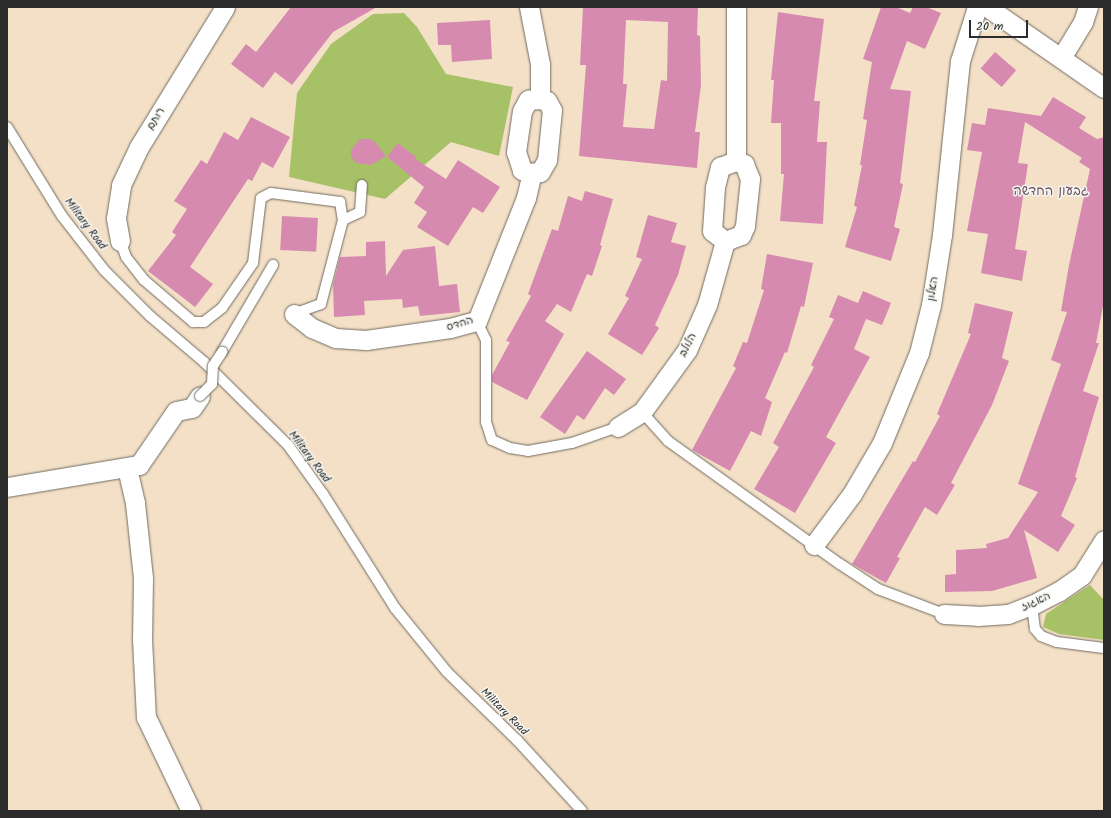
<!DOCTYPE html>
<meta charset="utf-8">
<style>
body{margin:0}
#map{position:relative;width:1111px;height:818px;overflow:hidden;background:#f3e0c6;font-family:Kalam,"Playpen Sans Hebrew",sans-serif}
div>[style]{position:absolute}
.green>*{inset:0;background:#a7c167}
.building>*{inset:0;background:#d78ab0;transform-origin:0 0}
.roads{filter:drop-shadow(0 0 1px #716a61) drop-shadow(0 0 1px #716a61)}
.service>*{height:10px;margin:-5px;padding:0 5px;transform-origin:5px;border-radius:5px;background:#fff}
.minor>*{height:19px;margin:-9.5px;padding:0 9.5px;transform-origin:9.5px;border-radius:9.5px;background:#fff}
.bridges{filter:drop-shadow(0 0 1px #716a61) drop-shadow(0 0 1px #716a61)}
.service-bridge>*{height:10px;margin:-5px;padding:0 5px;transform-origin:5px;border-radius:5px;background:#fff}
span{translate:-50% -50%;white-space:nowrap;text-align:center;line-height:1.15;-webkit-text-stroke:3px #f6f6f2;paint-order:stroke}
.street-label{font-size:11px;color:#2b2b2b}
.quarter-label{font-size:13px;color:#674c5a}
.frame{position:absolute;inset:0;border:8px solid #2b2b2b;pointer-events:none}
.scale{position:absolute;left:969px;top:20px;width:59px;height:18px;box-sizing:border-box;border:2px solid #2b2b2b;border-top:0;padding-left:5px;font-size:12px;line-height:14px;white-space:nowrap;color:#2b2b2b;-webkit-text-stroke:3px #f6f6f2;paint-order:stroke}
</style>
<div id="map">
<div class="green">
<div style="clip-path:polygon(404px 13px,417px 27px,446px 74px,513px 87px,499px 156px,451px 142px,385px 199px,289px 177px,297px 93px,331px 44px,373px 14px)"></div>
<div style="clip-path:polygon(1090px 585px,1104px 600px,1104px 640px,1059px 634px,1043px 627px,1046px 614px)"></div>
</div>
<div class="building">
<div style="clip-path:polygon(291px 7px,377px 7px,333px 32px,292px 85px,275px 72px,263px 88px,231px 64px,246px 44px,256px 52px)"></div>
<div style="clip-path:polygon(evenodd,583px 7px,698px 7px,697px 35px,700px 36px,701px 85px,695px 132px,700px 132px,697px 168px,579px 156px,586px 65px,580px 65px,583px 7px,626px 20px,668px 22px,667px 81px,661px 80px,654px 129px,623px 127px,627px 84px,623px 84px,626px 20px)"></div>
<div style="clip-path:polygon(881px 7px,896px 7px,910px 13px,913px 7px,926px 7px,941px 13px,925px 49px,907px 41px,890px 89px,911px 91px,900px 183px,903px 184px,894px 227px,900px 229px,891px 261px,845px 247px,857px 207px,854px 206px,862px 165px,860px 165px,867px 120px,863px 119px,872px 62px,863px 59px)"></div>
<div style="clip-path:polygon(778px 12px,824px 19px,814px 101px,820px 101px,817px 142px,827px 142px,823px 224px,780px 221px,784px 174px,781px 174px,781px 123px,771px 123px,774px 80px,771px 80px)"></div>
<div style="clip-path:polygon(490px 20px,492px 59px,452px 62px,451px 45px,438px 45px,437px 23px)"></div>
<div style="left:995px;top:52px;width:28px;height:22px;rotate:41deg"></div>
<div style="clip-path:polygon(1053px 97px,1086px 117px,1079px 128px,1097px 139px,1104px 137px,1104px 301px,1096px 343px,1099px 343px,1083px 391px,1099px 397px,1075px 477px,1077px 478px,1061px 516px,1075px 525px,1058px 552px,1024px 530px,1037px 578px,992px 591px,945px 592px,945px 575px,956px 574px,956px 550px,987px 548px,986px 544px,1008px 538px,1038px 492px,1018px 484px,1061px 364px,1051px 360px,1067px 312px,1061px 311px,1069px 265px,1090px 169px,1079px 162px,1082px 158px,1025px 122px,1018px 163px,1028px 164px,1015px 249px,1027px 251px,1022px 281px,981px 273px,988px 234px,967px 231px,982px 152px,967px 150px,972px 123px,985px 125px,988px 108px,1041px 116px)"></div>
<div style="clip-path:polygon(251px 117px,290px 137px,273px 168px,262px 162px,252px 181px,248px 179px,190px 267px,213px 284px,195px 307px,148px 271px,176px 235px,172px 232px,187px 209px,174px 201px,201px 160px,207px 164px,224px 132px,238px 140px)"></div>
<div style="clip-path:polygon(360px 139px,370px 139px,375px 142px,386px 156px,371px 165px,356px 163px,351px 157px,351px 150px)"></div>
<div style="clip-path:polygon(398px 143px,416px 157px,415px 159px,446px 179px,458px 160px,500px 187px,483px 213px,473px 207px,448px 246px,417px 227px,427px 212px,414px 203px,424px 187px,387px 157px)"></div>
<div style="clip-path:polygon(585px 191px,613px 199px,600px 245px,602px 246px,592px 276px,587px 274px,571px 312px,557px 304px,545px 321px,564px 334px,527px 400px,492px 382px,492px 375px,510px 342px,506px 341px,531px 296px,528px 294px,552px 229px,558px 231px,568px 196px,582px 201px)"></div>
<div style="clip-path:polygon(648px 215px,677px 223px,671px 242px,686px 246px,678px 275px,655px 325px,659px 328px,642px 355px,608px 334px,629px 298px,625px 296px,642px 259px,636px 257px)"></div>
<div style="left:282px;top:216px;width:36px;height:34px;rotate:3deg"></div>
<div style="clip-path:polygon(385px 241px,386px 276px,403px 250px,435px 246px,439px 286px,457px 284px,460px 312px,420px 316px,418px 306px,403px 308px,402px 299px,364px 301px,365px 315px,334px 317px,333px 285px,340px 257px,366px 256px,366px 242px)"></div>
<div style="clip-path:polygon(767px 254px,813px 263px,804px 307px,801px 306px,787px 353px,785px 352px,765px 398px,772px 402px,761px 436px,751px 431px,730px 471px,692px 450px,736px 368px,733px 366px,743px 342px,747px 343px,764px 290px,761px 289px)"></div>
<div style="clip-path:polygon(863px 291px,891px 303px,882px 325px,866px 319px,854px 349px,870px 357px,826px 437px,836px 443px,795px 513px,754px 489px,779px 447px,773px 443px,814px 367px,811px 365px,834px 319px,829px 317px,838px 295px,858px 303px)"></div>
<div style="clip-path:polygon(975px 303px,1013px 312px,1002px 358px,1009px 361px,992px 405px,951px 483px,955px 485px,937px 515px,925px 507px,897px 557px,900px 558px,886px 583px,852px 564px,913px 461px,915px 462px,940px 416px,937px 414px,971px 334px,968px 333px)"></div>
<div style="clip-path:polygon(587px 351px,626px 379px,614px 395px,605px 388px,584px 420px,577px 415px,565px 434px,540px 417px)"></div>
</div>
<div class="roads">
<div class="service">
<div style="left:7px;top:127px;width:105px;rotate:58.3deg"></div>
<div style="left:62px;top:216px;width:68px;rotate:52.1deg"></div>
<div style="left:104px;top:270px;width:65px;rotate:45deg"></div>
<div style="left:150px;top:316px;width:71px;rotate:40.4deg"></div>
<div style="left:204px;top:362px;width:118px;rotate:44.7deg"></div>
<div style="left:288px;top:445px;width:60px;rotate:54.5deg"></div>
<div style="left:323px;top:494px;width:135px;rotate:57.7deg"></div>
<div style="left:395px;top:608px;width:82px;rotate:50.9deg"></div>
<div style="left:447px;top:672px;width:98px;rotate:44.2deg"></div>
<div style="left:517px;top:740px;width:96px;rotate:47.5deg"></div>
<div style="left:343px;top:220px;width:19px;rotate:-25deg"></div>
<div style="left:360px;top:212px;width:27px;rotate:-86deg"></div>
<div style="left:120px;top:241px;width:17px;rotate:69deg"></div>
<div style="left:126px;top:257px;width:29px;rotate:52deg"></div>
<div style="left:144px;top:280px;width:65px;rotate:40.6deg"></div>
<div style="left:193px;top:322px;width:11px"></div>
<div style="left:204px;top:322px;width:23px;rotate:-38deg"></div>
<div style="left:222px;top:308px;width:55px;rotate:-55.4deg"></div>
<div style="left:253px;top:263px;width:65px;rotate:-83deg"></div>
<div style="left:261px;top:198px;width:11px;rotate:-27deg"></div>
<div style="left:271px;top:193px;width:70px;rotate:7.4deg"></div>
<div style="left:340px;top:202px;width:18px;rotate:81deg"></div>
<div style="left:343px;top:220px;width:87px;rotate:104.7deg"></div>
<div style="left:321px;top:304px;width:29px;rotate:160deg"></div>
<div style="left:477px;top:321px;width:21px;rotate:65deg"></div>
<div style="left:486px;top:340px;width:82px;rotate:90deg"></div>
<div style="left:486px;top:422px;width:19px;rotate:72deg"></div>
<div style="left:492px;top:440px;width:20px;rotate:24deg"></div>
<div style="left:510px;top:448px;width:18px;rotate:9deg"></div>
<div style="left:528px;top:451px;width:45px;rotate:-10.3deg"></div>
<div style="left:572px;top:443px;width:49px;rotate:-19.2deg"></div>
<div style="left:222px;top:352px;width:101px;rotate:-59.6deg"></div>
<div style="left:642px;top:412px;width:39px;rotate:48deg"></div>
<div style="left:668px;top:441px;width:211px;rotate:35.6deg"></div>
<div style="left:840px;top:564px;width:45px;rotate:33.3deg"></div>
<div style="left:878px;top:589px;width:71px;rotate:20.7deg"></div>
<div style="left:1032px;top:605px;width:24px;rotate:83deg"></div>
<div style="left:1035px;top:629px;width:9px;rotate:49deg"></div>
<div style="left:1041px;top:636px;width:17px;rotate:21deg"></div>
<div style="left:1057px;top:642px;width:47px;rotate:7.3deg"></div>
</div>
<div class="minor">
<div style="left:529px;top:7px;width:58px;rotate:79.1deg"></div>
<div style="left:540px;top:64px;width:35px;rotate:90deg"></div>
<div style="left:987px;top:7px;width:142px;rotate:34.7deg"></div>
<div style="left:1061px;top:58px;width:42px;rotate:-58.6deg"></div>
<div style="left:1083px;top:22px;width:16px;rotate:-72deg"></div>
<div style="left:540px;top:99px;width:7px;rotate:16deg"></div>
<div style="left:547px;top:101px;width:10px;rotate:61deg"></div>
<div style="left:552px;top:110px;width:50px;rotate:95.7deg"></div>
<div style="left:547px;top:160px;width:14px;rotate:120deg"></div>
<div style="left:540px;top:172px;width:11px;rotate:175deg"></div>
<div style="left:529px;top:173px;width:8px;rotate:-157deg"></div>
<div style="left:522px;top:170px;width:19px;rotate:-108deg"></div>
<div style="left:516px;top:152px;width:41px;rotate:-81.7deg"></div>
<div style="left:522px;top:111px;width:13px;rotate:-61deg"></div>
<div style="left:528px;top:100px;width:12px;rotate:-5deg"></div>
<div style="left:736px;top:161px;width:9px;rotate:21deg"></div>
<div style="left:744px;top:164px;width:16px;rotate:68deg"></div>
<div style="left:750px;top:179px;width:47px;rotate:96.1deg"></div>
<div style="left:745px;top:226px;width:10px;rotate:114deg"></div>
<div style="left:741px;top:235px;width:17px;rotate:159deg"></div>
<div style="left:725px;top:241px;width:16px;rotate:-142deg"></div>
<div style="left:712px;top:231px;width:44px;rotate:-86.1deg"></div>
<div style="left:715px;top:187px;width:21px;rotate:-76deg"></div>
<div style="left:720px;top:167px;width:17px;rotate:-21deg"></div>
<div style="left:736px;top:161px;width:154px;rotate:-90deg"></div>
<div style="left:120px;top:241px;width:23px;rotate:-100deg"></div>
<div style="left:116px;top:218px;width:33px;rotate:-81deg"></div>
<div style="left:121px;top:185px;width:42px;rotate:-64.7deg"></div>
<div style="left:139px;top:147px;width:164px;rotate:-58.4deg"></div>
<div style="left:294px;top:314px;width:23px;rotate:38deg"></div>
<div style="left:312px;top:328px;width:26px;rotate:23deg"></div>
<div style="left:336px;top:338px;width:30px;rotate:4deg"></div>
<div style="left:366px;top:340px;width:85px;rotate:-8.1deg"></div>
<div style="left:450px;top:328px;width:28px;rotate:-15deg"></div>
<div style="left:477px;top:321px;width:132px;rotate:-68.3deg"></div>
<div style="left:526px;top:198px;width:26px;rotate:-77deg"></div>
<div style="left:618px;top:427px;width:28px;rotate:-32deg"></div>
<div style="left:642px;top:412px;width:77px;rotate:-54deg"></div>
<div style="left:687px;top:350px;width:49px;rotate:-66deg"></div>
<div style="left:707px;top:305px;width:66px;rotate:-74.3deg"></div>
<div style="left:127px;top:468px;width:36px;rotate:77deg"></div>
<div style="left:135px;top:503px;width:75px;rotate:83.9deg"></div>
<div style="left:143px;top:578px;width:61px;rotate:90.9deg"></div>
<div style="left:142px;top:639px;width:78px;rotate:87.1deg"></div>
<div style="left:146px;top:717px;width:104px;rotate:64.4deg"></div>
<div style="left:7px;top:487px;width:134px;rotate:-9.5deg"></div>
<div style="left:139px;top:465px;width:65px;rotate:-55.6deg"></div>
<div style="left:176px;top:411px;width:16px;rotate:-11deg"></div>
<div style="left:192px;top:408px;width:14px;rotate:-56deg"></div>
<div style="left:814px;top:545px;width:64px;rotate:-53.3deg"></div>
<div style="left:852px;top:494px;width:59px;rotate:-59.5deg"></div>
<div style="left:882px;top:443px;width:97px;rotate:-67.7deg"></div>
<div style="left:919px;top:353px;width:49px;rotate:-76deg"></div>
<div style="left:931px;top:305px;width:71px;rotate:-81.1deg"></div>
<div style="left:942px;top:235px;width:175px;rotate:-84.1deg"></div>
<div style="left:960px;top:61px;width:57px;rotate:-72.5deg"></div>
<div style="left:944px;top:614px;width:34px;rotate:3deg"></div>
<div style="left:978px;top:616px;width:30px;rotate:-4deg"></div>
<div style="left:1008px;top:614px;width:26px;rotate:-21deg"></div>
<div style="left:1032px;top:605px;width:29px;rotate:-27deg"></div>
<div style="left:1058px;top:592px;width:29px;rotate:-35deg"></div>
<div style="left:1082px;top:575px;width:41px;rotate:-57.8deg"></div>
</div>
</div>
<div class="bridges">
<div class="service-bridge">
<div style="left:200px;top:396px;width:17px;rotate:-45deg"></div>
<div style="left:212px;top:384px;width:18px;rotate:-87deg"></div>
<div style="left:213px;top:366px;width:17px;rotate:-57deg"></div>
</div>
</div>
<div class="street-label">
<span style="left:156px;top:119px;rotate:-58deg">רותם</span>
<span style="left:85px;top:224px;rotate:53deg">Military Road</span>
<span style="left:933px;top:289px;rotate:-81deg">האלון</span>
<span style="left:460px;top:324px;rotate:-17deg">ההדס</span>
<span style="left:688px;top:345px;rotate:-63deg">הלולב</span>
<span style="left:309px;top:457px;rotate:53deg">Military Road</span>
<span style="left:1036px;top:602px;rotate:-24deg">האגוז</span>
<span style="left:504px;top:712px;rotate:45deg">Military Road</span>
</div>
<div class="quarter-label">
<span style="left:1051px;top:192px">גבעון החדשה</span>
</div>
<div class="frame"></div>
<div class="scale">20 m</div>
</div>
